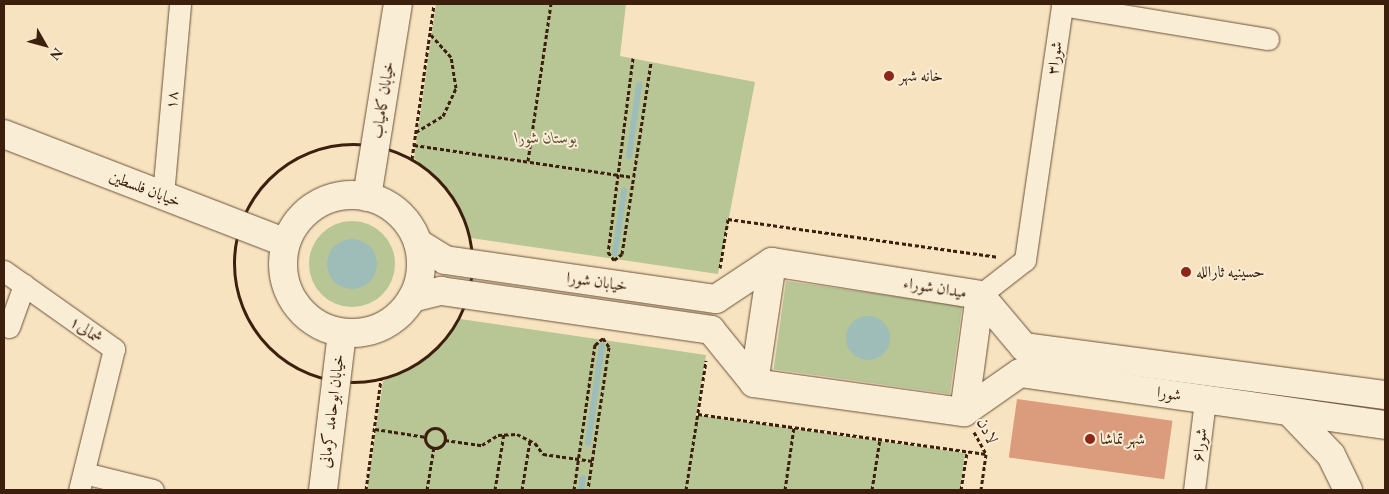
<!DOCTYPE html>
<meta charset="utf-8">
<style>
body{margin:0}
#map{position:relative;width:1389px;height:494px;overflow:hidden;background:#f7e3bf;font-family:"EB Garamond",Amiri,serif}
div>[style]{position:absolute}
.green>*{inset:0;background:#b8c595;transform-origin:0 0}
.round{border-radius:50%}
.water>*{inset:0;background:#9ebdb8}
.stream>*{height:6px;margin:-3px;padding:0 3px;transform-origin:3px;border-radius:3px;background:#9ebdb8}
.building>*{inset:0;background:#db9c7e;transform-origin:0 0}
.path>*{height:3px;margin-top:-1.5px;transform-origin:0;background:repeating-linear-gradient(90deg,#3c200d 0 4px,transparent 0 6.5px)}
.path>.ring{margin:-1.5px;padding:0;box-sizing:content-box;background:none;border:3px solid #3c200d;border-radius:50%}
.roads{filter:drop-shadow(0 0 1px #6b513a) drop-shadow(0 0 1px #6b513a)}
.minor>*{height:21px;margin:-10.5px;padding:0 10.5px;transform-origin:10.5px;border-radius:10.5px;background:#faedd5}
.secondary>*{height:28px;margin:-14px;padding:0 14px;transform-origin:14px;border-radius:14px;background:#faedd5}
.secondary>.ring{margin:-14px;padding:0;box-sizing:content-box;background:none;border:28px solid #faedd5;border-radius:50%}
.dots>*{width:14px;height:14px;translate:-50% -50%;box-sizing:border-box;border:2px solid #faedd5;border-radius:50%}
span{translate:-50% -50%;white-space:nowrap;text-align:center;line-height:1.15;-webkit-text-stroke:4px #faedd5;paint-order:stroke}
.street-label{font-size:16px;color:#3c200d}
.poi-label{font-size:16px;color:#3c200d}
.left{translate:0 -50%;text-align:left}
.park-label{font-size:16px;color:#615236;font-style:italic}
.frame{position:absolute;inset:0;border:5px solid #3c200d;pointer-events:none}
.north{position:absolute;left:20px;top:20px;width:50px;height:50px;-webkit-text-stroke:4px #faedd5;paint-order:stroke;rotate:128deg;font-size:14px;font-weight:700;line-height:20px;text-align:center;color:#3c200d}
.north::after{content:'';display:block;margin:auto;width:18px;height:22px;background:#3c200d;clip-path:polygon(50% 0,100% 100%,50% 72%,0 100%)}
</style>
<div id="map">
<div class="green">
<div style="clip-path:polygon(436px 4px,626px 4px,620px 56px,755px 82px,718px 274px,471px 238px,451px 192px,414px 158px)"></div>
<div class="round" style="left:309px;top:221px;width:86px;height:86px"></div>
<div style="left:786px;top:281px;width:178px;height:89px;rotate:8deg"></div>
<div style="clip-path:polygon(460px 319px,706px 355px,696px 415px,965px 453px,960px 490px,367px 490px,383px 381px,409px 370px,434px 353px)"></div>
</div>
<div class="water">
<div class="round" style="left:327px;top:239px;width:50px;height:50px"></div>
<div class="round" style="left:846px;top:316px;width:44px;height:44px"></div>
</div>
<div class="stream">
<div style="left:629px;top:156px;width:72px;rotate:-82deg"></div>
<div style="left:615px;top:253px;width:63px;rotate:-81.7deg"></div>
<div style="left:588px;top:443px;width:98px;rotate:-81.8deg"></div>
<div style="left:581px;top:490px;width:12px;rotate:-81deg"></div>
</div>
<div class="building">
<div style="left:1017px;top:399px;width:157px;height:59px;rotate:8deg"></div>
</div>
<div class="path">
<div style="left:633px;top:58px;width:196px;rotate:97.3deg"></div>
<div style="left:608px;top:252px;width:10px;rotate:53deg"></div>
<div style="left:614px;top:260px;width:10px;rotate:-37deg"></div>
<div style="left:622px;top:254px;width:194px;rotate:-81.4deg"></div>
<div style="left:416px;top:132px;width:31px;rotate:-31deg"></div>
<div style="left:443px;top:116px;width:31px;rotate:-65deg"></div>
<div style="left:456px;top:88px;width:31px;rotate:-99deg"></div>
<div style="left:451px;top:57px;width:31px;rotate:-132deg"></div>
<div class="ring" style="left:234px;top:144px;width:235px;height:235px"></div>
<div style="left:414px;top:145px;width:221px;rotate:8.3deg"></div>
<div style="left:412px;top:159px;width:157px;rotate:-81.9deg"></div>
<div style="left:528px;top:161px;width:159px;rotate:-81.7deg"></div>
<div style="left:720px;top:268px;width:50px;rotate:-80.7deg"></div>
<div style="left:728px;top:219px;width:272px;rotate:8deg"></div>
<div style="left:698px;top:414px;width:291px;rotate:7.9deg"></div>
<div class="ring" style="left:425px;top:428px;width:17px;height:17px"></div>
<div style="left:375px;top:429px;width:52px;rotate:8.9deg"></div>
<div style="left:974px;top:432px;width:25px;rotate:61deg"></div>
<div style="left:986px;top:454px;width:36px;rotate:98deg"></div>
<div style="left:445px;top:440px;width:37px;rotate:8deg"></div>
<div style="left:482px;top:445px;width:19px;rotate:-32deg"></div>
<div style="left:498px;top:435px;width:19px;rotate:-3deg"></div>
<div style="left:517px;top:434px;width:20px;rotate:27deg"></div>
<div style="left:535px;top:443px;width:14px;rotate:54deg"></div>
<div style="left:543px;top:454px;width:50px;rotate:8deg"></div>
<div style="left:366px;top:490px;width:112px;rotate:-82.3deg"></div>
<div style="left:427px;top:490px;width:44px;rotate:-80.8deg"></div>
<div style="left:495px;top:490px;width:58px;rotate:-81deg"></div>
<div style="left:522px;top:490px;width:51px;rotate:-80.9deg"></div>
<div style="left:574px;top:490px;width:147px;rotate:-81.8deg"></div>
<div style="left:595px;top:345px;width:11px;rotate:-41deg"></div>
<div style="left:603px;top:338px;width:11px;rotate:56deg"></div>
<div style="left:609px;top:347px;width:145px;rotate:98.4deg"></div>
<div style="left:686px;top:490px;width:131px;rotate:-81.2deg"></div>
<div style="left:785px;top:490px;width:64px;rotate:-81.9deg"></div>
<div style="left:872px;top:490px;width:52px;rotate:-81.1deg"></div>
<div style="left:961px;top:490px;width:39px;rotate:-81deg"></div>
</div>
<div class="roads">
<div class="minor">
<div style="left:163px;top:195px;width:192px;rotate:-84.9deg"></div>
<div style="left:4px;top:271px;width:135px;rotate:35.3deg"></div>
<div style="left:114px;top:349px;width:145px;rotate:103.9deg"></div>
<div style="left:980px;top:295px;width:57px;rotate:-37.9deg"></div>
<div style="left:1025px;top:260px;width:258px;rotate:-81.7deg"></div>
<div style="left:1062px;top:5px;width:209px;rotate:9.4deg"></div>
<div style="left:9px;top:327px;width:45px;rotate:-70.3deg"></div>
<div style="left:84px;top:473px;width:71px;rotate:13.8deg"></div>
<div style="left:1194px;top:490px;width:91px;rotate:-83deg"></div>
</div>
<div class="secondary">
<div style="left:4px;top:134px;width:302px;rotate:21.1deg"></div>
<div class="ring" style="left:283px;top:195px;width:110px;height:110px"></div>
<div style="left:367px;top:197px;width:195px;rotate:-80.9deg"></div>
<div style="left:418px;top:243px;width:32px;rotate:32deg"></div>
<div style="left:445px;top:260px;width:274px;rotate:8.2deg"></div>
<div style="left:716px;top:299px;width:67px;rotate:-33.5deg"></div>
<div style="left:980px;top:295px;width:68px;rotate:49.8deg"></div>
<div style="left:1024px;top:347px;width:364px;rotate:7.6deg"></div>
<div style="left:412px;top:298px;width:30px;rotate:-14deg"></div>
<div style="left:441px;top:291px;width:273px;rotate:8.2deg"></div>
<div style="left:711px;top:330px;width:68px;rotate:50.9deg"></div>
<div style="left:754px;top:383px;width:122px;rotate:-81.5deg"></div>
<div style="left:772px;top:262px;width:211px;rotate:9deg"></div>
<div style="left:754px;top:383px;width:212px;rotate:7.9deg"></div>
<div style="left:964px;top:412px;width:118px;rotate:-82.2deg"></div>
<div style="left:964px;top:412px;width:68px;rotate:-34.9deg"></div>
<div style="left:1020px;top:373px;width:369px;rotate:8.1deg"></div>
<div style="left:1290px;top:412px;width:59px;rotate:46.4deg"></div>
<div style="left:1331px;top:455px;width:39px;rotate:64deg"></div>
<div style="left:323px;top:490px;width:158px;rotate:-83.1deg"></div>
</div>
</div>
<div class="dots">
<div style="left:889px;top:76px;background:#8f2418"></div>
<div style="left:1186px;top:272px;background:#8f2418"></div>
<div style="left:1090px;top:439px;background:#8f2418"></div>
</div>
<div class="street-label">
<span style="left:1055px;top:58px;rotate:-82deg">شورا۳</span>
<span style="left:172px;top:100px;rotate:-85deg">۱۸</span>
<span style="left:383px;top:100px;rotate:-81deg">خیابان کامیاب</span>
<span style="left:145px;top:189px;rotate:21deg">خیابان فلسطین</span>
<span style="left:597px;top:282px;rotate:8deg">خیابان شورا</span>
<span style="left:935px;top:288px;rotate:9deg">میدان شوراء</span>
<span style="left:86px;top:330px;rotate:34deg">شمالی۱</span>
<span style="left:1169px;top:394px;rotate:8deg">شورا</span>
<span style="left:332px;top:411px;rotate:-83deg">خیابان ابوحامد کرمانی</span>
<span style="left:987px;top:431px;rotate:63deg">لادن</span>
<span style="left:1200px;top:445px;rotate:-83deg">شورا۶</span>
</div>
<div class="poi-label">
<span class="left" style="left:899px;top:76px">خانه شهر</span>
<span class="left" style="left:1196px;top:272px">حسینیه ثارالله</span>
<span class="left" style="left:1100px;top:439px">شهر تماشا</span>
</div>
<div class="park-label">
<span style="left:546px;top:138px">بوستان شورا</span>
</div>
<div class="frame"></div>
<div class="north">N</div>
</div>
